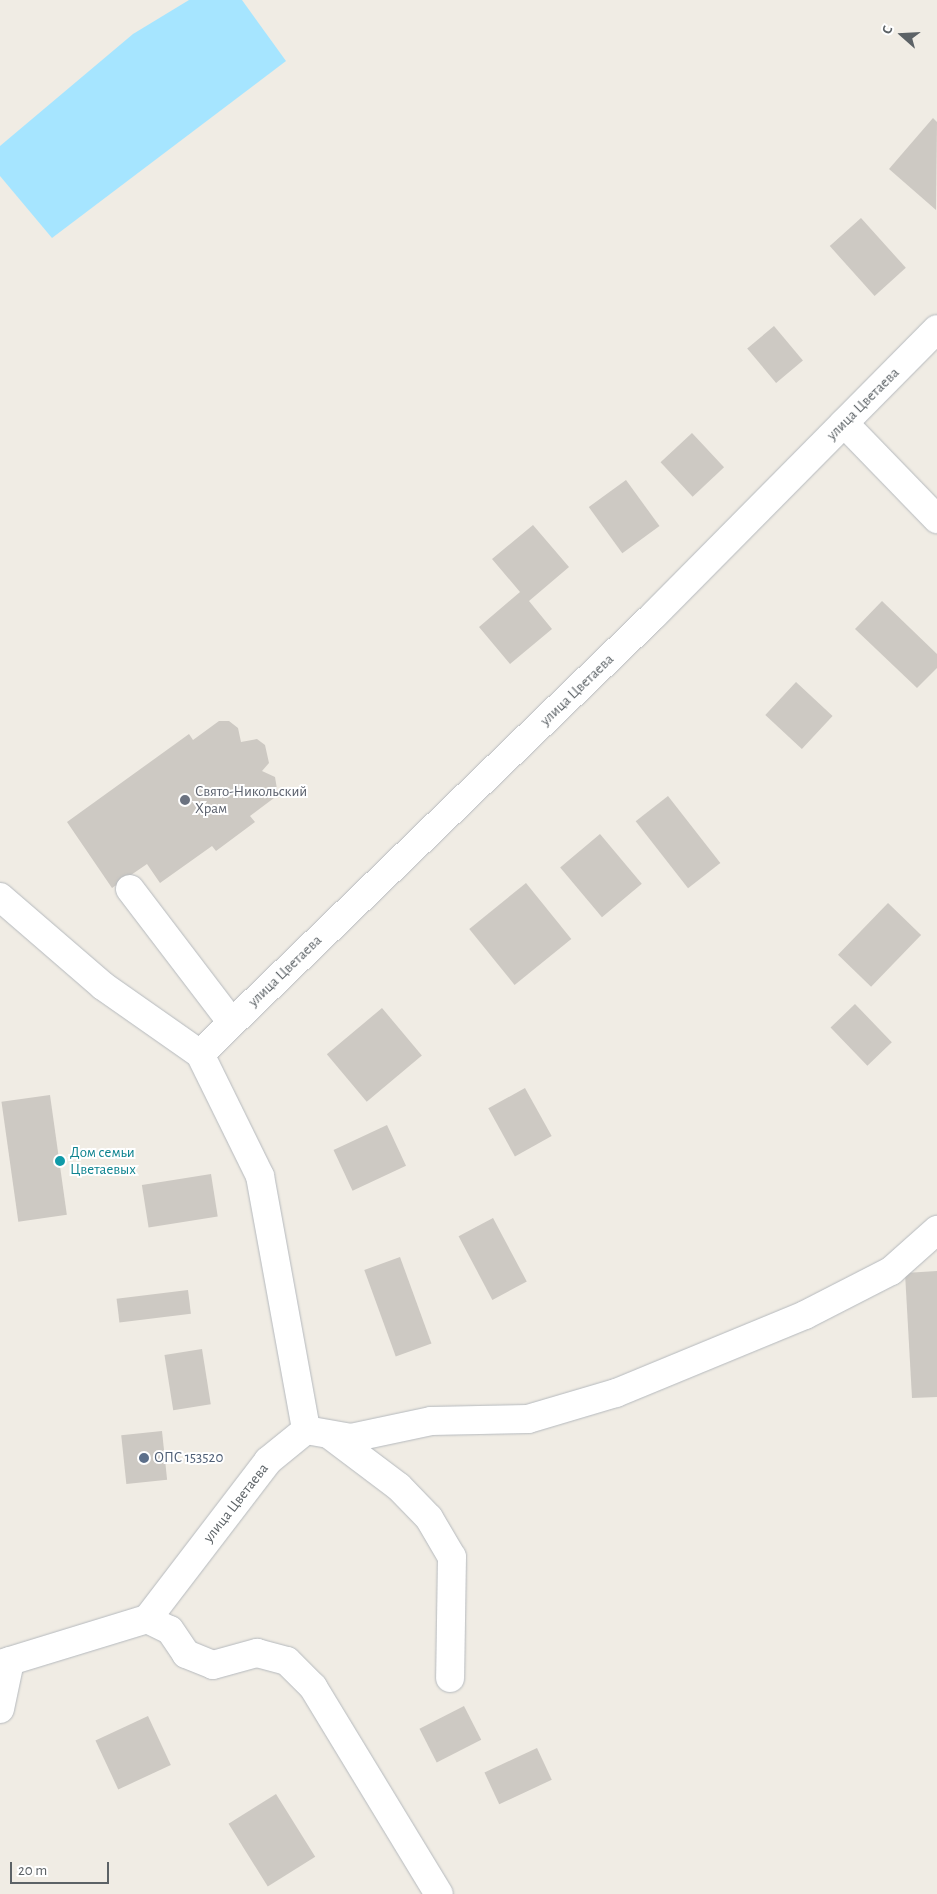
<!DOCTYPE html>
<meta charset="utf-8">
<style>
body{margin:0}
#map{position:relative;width:937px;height:1894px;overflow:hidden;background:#f0ece4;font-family:"Alegreya Sans",sans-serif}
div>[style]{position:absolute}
.water>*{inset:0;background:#a6e5ff}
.building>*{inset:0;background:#cdc9c3;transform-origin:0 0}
.roads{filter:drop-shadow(0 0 1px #b5b9bd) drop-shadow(0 0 1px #b5b9bd)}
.minor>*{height:28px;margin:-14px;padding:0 14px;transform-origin:14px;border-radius:14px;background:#fff}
.dots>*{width:14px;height:14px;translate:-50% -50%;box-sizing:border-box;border:2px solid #fff;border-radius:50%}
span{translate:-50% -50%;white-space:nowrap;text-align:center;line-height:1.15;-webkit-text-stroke:4px #fff;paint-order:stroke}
.street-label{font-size:15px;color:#5c6266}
.worship-label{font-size:15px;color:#5b616d}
.left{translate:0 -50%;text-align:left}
.culture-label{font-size:15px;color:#0d838f}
.service-label{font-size:15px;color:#4e5e75}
.north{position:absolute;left:877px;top:10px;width:50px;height:50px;-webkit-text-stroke:4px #fff;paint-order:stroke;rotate:289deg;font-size:14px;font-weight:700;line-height:20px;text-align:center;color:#5c6266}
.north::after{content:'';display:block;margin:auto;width:18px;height:22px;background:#5c6266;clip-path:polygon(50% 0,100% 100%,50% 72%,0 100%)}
.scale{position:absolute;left:10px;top:1862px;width:99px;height:22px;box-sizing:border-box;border:2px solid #5c6266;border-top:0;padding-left:6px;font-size:15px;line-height:18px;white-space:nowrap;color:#5c6266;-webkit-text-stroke:4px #fff;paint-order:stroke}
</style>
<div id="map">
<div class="water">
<div style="clip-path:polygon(189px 0,242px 0,286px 61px,52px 238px,0 176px,0 146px,133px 34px)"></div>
</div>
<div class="building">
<div style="clip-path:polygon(933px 118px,937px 122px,936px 210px,889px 169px)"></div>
<div style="left:861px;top:218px;width:67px;height:42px;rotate:48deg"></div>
<div style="left:774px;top:326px;width:45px;height:35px;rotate:50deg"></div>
<div style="left:692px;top:433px;width:47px;height:43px;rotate:47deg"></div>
<div style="left:626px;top:480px;width:57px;height:46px;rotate:54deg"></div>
<div style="clip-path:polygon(533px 525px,569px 567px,529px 601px,552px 629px,510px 664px,479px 627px,520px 592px,492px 559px)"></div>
<div style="clip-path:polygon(882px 601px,937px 654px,937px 668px,917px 688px,855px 629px)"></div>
<div style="left:796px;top:682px;width:50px;height:45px;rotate:43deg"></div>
<div style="clip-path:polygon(219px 721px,229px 721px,238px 728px,241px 742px,257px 739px,265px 745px,269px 763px,262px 771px,275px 777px,278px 795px,250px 816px,255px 822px,216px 851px,212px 846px,160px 883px,147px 864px,112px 888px,67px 822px,189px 734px,193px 740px)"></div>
<div style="left:668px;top:796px;width:85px;height:41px;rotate:52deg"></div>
<div style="left:600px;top:834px;width:65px;height:52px;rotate:50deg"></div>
<div style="left:526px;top:883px;width:72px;height:73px;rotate:51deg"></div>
<div style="left:888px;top:903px;width:46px;height:72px;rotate:44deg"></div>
<div style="left:855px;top:1004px;width:53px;height:34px;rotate:46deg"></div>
<div style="left:382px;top:1008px;width:62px;height:72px;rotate:50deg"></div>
<div style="left:525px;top:1088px;width:55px;height:42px;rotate:61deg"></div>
<div style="left:50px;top:1095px;width:121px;height:49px;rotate:82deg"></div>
<div style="left:387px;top:1125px;width:45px;height:59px;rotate:65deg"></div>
<div style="left:211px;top:1174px;width:43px;height:70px;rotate:81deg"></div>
<div style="left:493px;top:1218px;width:72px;height:39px;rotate:62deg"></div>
<div style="left:400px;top:1257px;width:92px;height:38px;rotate:70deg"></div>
<div style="clip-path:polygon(937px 1271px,937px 1397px,912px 1398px,905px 1273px)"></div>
<div style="left:188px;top:1290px;width:24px;height:72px;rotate:83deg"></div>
<div style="left:202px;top:1349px;width:56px;height:38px;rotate:81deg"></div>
<div style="left:162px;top:1431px;width:49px;height:41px;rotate:84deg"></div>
<div style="left:464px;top:1706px;width:38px;height:50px;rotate:63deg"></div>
<div style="left:148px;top:1716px;width:54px;height:58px;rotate:65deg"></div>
<div style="left:537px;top:1748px;width:35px;height:58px;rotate:65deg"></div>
<div style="left:276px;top:1794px;width:74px;height:56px;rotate:58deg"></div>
</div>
<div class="roads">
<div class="minor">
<div style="left:844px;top:423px;width:134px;rotate:45.9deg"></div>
<div style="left:130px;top:889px;width:168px;rotate:52.7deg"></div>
<div style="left:0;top:897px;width:136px;rotate:40.8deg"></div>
<div style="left:103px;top:986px;width:118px;rotate:35deg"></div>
<div style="left:200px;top:1054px;width:136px;rotate:63.8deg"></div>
<div style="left:260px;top:1176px;width:258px;rotate:79.7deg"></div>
<div style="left:306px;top:1430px;width:49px;rotate:140.8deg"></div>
<div style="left:268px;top:1461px;width:199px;rotate:127.4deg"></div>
<div style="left:147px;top:1619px;width:154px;rotate:163deg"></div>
<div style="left:200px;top:1054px;width:632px;rotate:-44.04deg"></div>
<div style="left:654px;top:615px;width:402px;rotate:-45.3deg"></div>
<div style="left:306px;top:1430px;width:46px;rotate:10.1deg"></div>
<div style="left:351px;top:1438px;width:82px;rotate:-12deg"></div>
<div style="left:431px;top:1421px;width:97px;rotate:-1.2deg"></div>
<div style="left:528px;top:1419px;width:92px;rotate:-16.5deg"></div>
<div style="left:616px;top:1393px;width:204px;rotate:-22.4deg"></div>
<div style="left:805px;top:1315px;width:97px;rotate:-27.1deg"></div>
<div style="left:891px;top:1271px;width:62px;rotate:-41.7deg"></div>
<div style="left:330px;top:1435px;width:86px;rotate:37deg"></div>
<div style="left:399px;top:1487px;width:43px;rotate:45.9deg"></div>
<div style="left:429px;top:1518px;width:45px;rotate:59.5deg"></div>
<div style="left:452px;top:1557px;width:121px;rotate:90.9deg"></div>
<div style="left:147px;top:1619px;width:25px;rotate:26deg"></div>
<div style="left:170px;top:1630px;width:29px;rotate:56deg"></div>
<div style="left:186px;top:1654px;width:29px;rotate:22deg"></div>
<div style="left:213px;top:1665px;width:46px;rotate:-15.3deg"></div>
<div style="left:257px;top:1653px;width:31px;rotate:15deg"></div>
<div style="left:287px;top:1661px;width:37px;rotate:45deg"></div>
<div style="left:313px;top:1687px;width:242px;rotate:58.7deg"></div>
<div style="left:0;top:1709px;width:49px;rotate:-78.2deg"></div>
</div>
</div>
<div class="dots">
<div style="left:185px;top:800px;background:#6b7280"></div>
<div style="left:60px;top:1161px;background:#0f9aa8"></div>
<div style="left:144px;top:1458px;background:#5c6f8a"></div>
</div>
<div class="street-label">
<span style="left:863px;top:404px;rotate:-45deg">улица Цветаева</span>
<span style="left:577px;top:690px;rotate:-44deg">улица Цветаева</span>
<span style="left:285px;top:971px;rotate:-44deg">улица Цветаева</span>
<span style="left:236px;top:1503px;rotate:-52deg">улица Цветаева</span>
</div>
<div class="worship-label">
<span class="left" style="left:195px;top:800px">Свято-Никольский<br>Храм</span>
</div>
<div class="culture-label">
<span class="left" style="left:70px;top:1161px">Дом семьи<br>Цветаевых</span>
</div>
<div class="service-label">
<span class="left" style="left:154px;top:1458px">ОПС 153520</span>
</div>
<div class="north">С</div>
<div class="scale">20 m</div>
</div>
